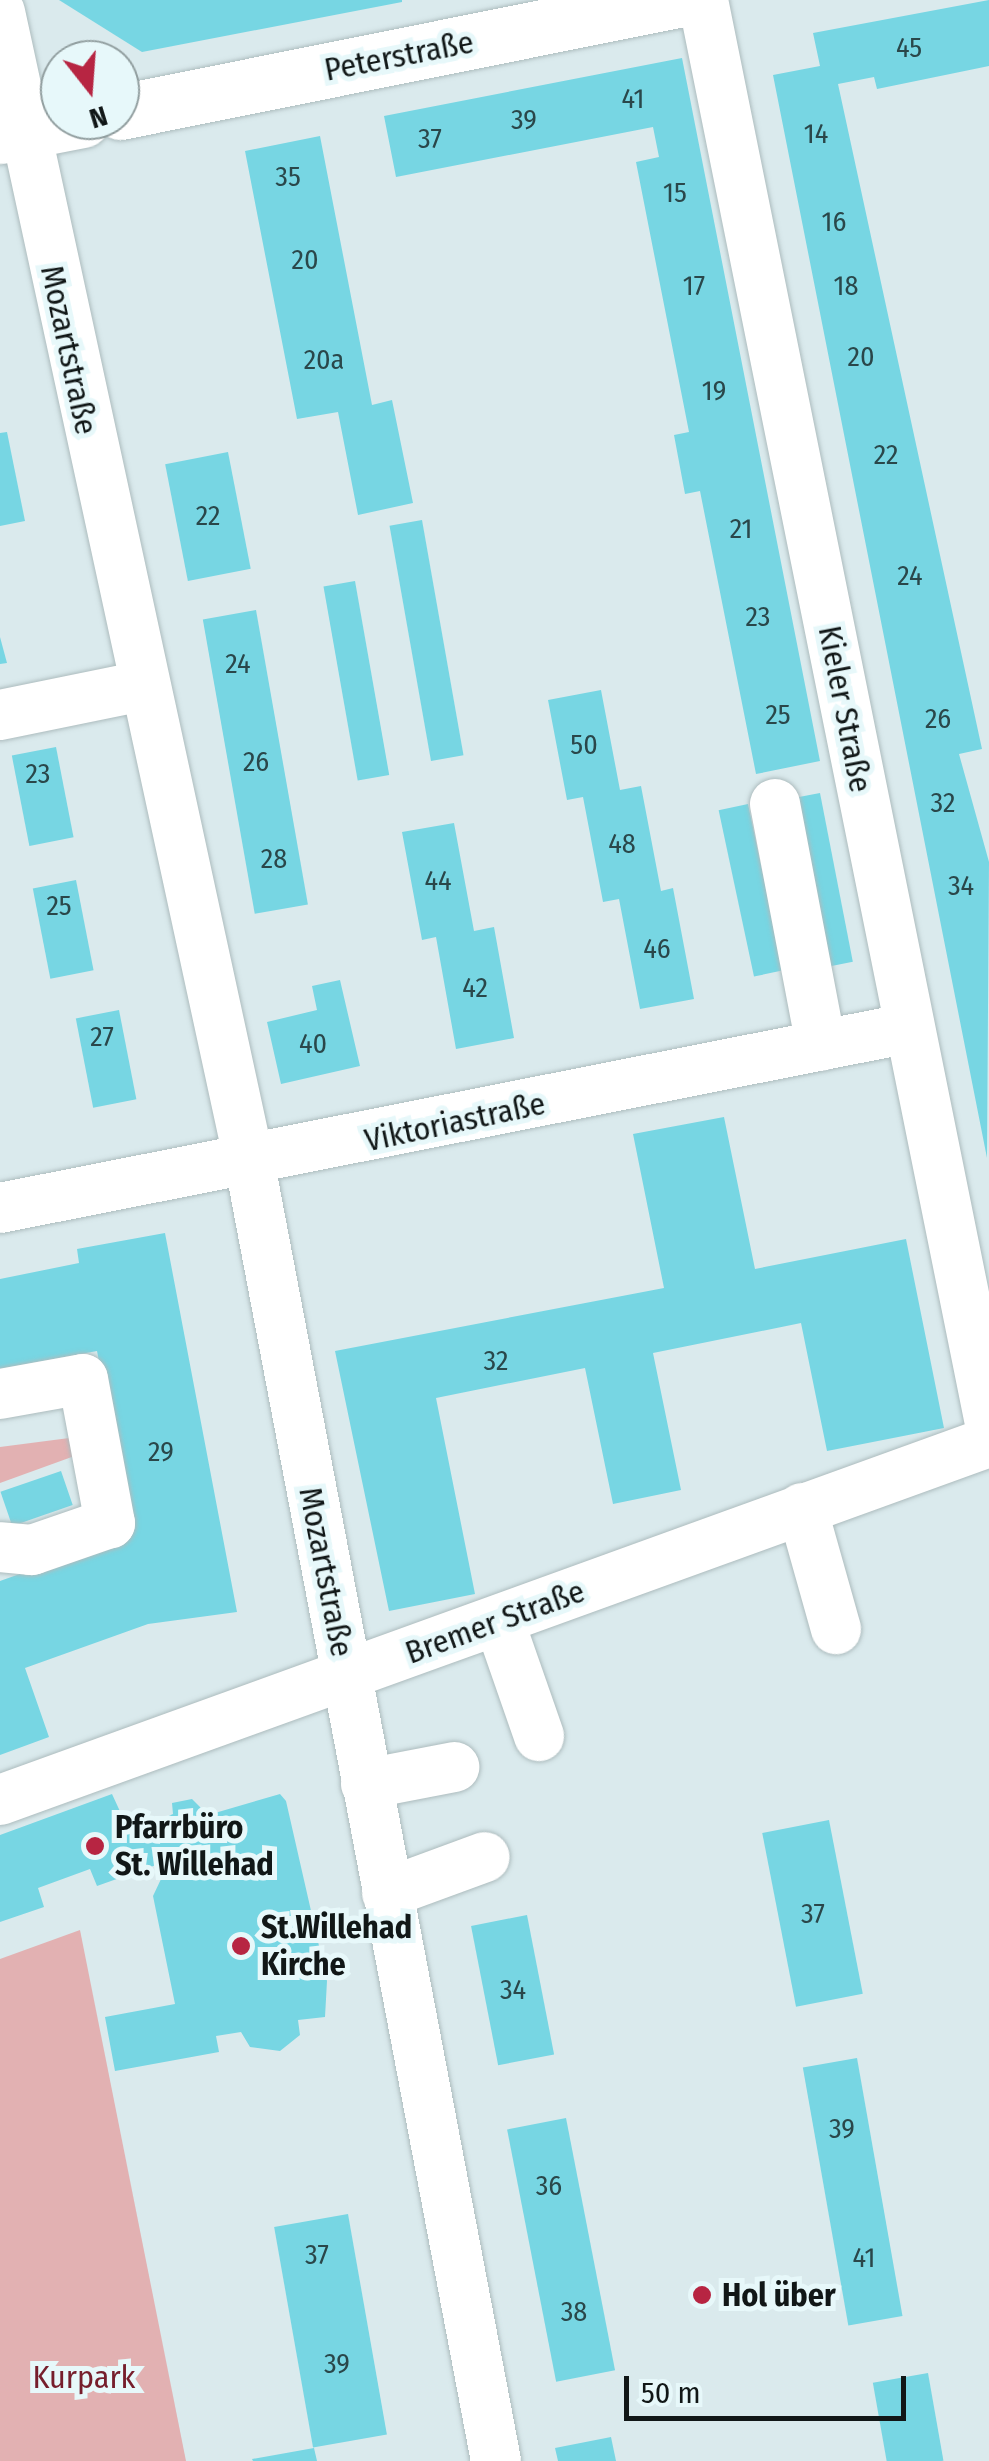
<!DOCTYPE html>
<meta charset="utf-8">
<style>
body{margin:0}
#map{position:relative;width:989px;height:2461px;overflow:hidden;background:#daeaed;font-family:"Fira Sans Condensed",sans-serif}
div>[style]{position:absolute}
.green>*{inset:0;background:#e2b1b2}
.building>*{inset:0;background:#77d6e3;transform-origin:0 0}
.roads{filter:drop-shadow(0 0 2px #adbcbe) drop-shadow(0 0 2px #adbcbe)}
.minor>*{height:50px;margin:-25px;padding:0 25px;transform-origin:25px;border-radius:25px;background:#fff}
.major>*{height:55px;margin:-27.5px;padding:0 27.5px;transform-origin:27.5px;border-radius:27.5px;background:#fff}
.dots>*{width:28px;height:28px;translate:-50% -50%;box-sizing:border-box;border:5px solid #e7f8fa;border-radius:50%}
span{translate:-50% -50%;white-space:nowrap;text-align:center;line-height:1.15;-webkit-text-stroke:10px #e7f8fa;paint-order:stroke}
.number-label{font-size:28px;color:#2a474a}
.number-label span{-webkit-text-stroke-width:0}
.street-label{font-size:32px;color:#111717}
.poi-label{font-size:32px;color:#111717;font-weight:700}
.left{translate:0 -50%;text-align:left}
.park-label{font-size:32px;color:#761e2c}
.north{position:absolute;left:40px;top:40px;width:100px;height:100px;box-sizing:border-box;background:#e7f8fa;border:2px solid #919e9f;border-radius:50%;rotate:163deg;font-size:28px;font-weight:700;line-height:40px;text-align:center;color:#111717}
.north::after{content:'';display:block;margin:auto;width:35px;height:45px;background:#b72542;clip-path:polygon(50% 0,100% 100%,50% 72%,0 100%)}
.scale{position:absolute;left:624px;top:2376px;width:282px;height:45px;box-sizing:border-box;border:5px solid #111717;border-top:0;padding-left:12px;font-size:30px;line-height:35px;white-space:nowrap;color:#111717;-webkit-text-stroke:8px #e7f8fa;paint-order:stroke}
</style>
<div id="map">
<div class="green">
<div style="clip-path:polygon(77px 1437px,80px 1454px,0 1483px,0 1447px)"></div>
<div style="clip-path:polygon(80px 1930px,186px 2461px,0 2461px,0 1959px)"></div>
</div>
<div class="building">
<div style="clip-path:polygon(59px 0,402px 0,402px 2px,142px 52px)"></div>
<div style="clip-path:polygon(989px 0,989px 66px,877px 89px,874px 77px,838px 84px,982px 749px,959px 754px,989px 862px,987px 1158px,773px 75px,820px 66px,813px 33px)"></div>
<div style="clip-path:polygon(682px 58px,820px 761px,756px 774px,700px 491px,685px 494px,674px 435px,689px 432px,636px 162px,659px 157px,653px 127px,396px 177px,384px 116px)"></div>
<div style="clip-path:polygon(320px 136px,372px 405px,392px 400px,413px 503px,358px 515px,338px 412px,297px 419px,245px 151px)"></div>
<div style="clip-path:polygon(7px 432px,25px 521px,0 526px,0 433px)"></div>
<div style="left:228px;top:452px;width:119px;height:64px;rotate:79deg"></div>
<div style="left:422px;top:520px;width:239px;height:33px;rotate:80deg"></div>
<div style="left:355px;top:581px;width:197px;height:32px;rotate:80deg"></div>
<div style="left:256px;top:610px;width:299px;height:54px;rotate:80deg"></div>
<div style="clip-path:polygon(0 637px,7px 663px,0 664px)"></div>
<div style="clip-path:polygon(601px 690px,620px 790px,641px 786px,661px 891px,673px 888px,694px 999px,640px 1009px,619px 899px,603px 902px,583px 797px,567px 800px,548px 700px)"></div>
<div style="left:56px;top:747px;width:92px;height:45px;rotate:79deg"></div>
<div style="left:820px;top:793px;width:172px;height:28px;rotate:79deg"></div>
<div style="left:748px;top:804px;width:170px;height:30px;rotate:78deg"></div>
<div style="clip-path:polygon(454px 823px,474px 931px,494px 927px,514px 1038px,456px 1049px,436px 937px,422px 940px,402px 832px)"></div>
<div style="left:76px;top:880px;width:92px;height:44px;rotate:79deg"></div>
<div style="clip-path:polygon(340px 980px,360px 1066px,281px 1084px,267px 1022px,317px 1010px,312px 986px)"></div>
<div style="left:119px;top:1010px;width:91px;height:44px;rotate:79deg"></div>
<div style="clip-path:polygon(724px 1117px,755px 1269px,906px 1239px,944px 1428px,827px 1451px,801px 1323px,653px 1353px,681px 1490px,613px 1504px,585px 1368px,436px 1398px,475px 1594px,389px 1611px,335px 1351px,664px 1288px,633px 1134px)"></div>
<div style="clip-path:polygon(165px 1233px,237px 1612px,148px 1624px,25px 1668px,49px 1737px,0 1755px,0 1581px,132px 1534px,97px 1351px,0 1369px,0 1279px,79px 1263px,77px 1249px)"></div>
<div style="left:61px;top:1471px;width:36px;height:64px;rotate:71deg"></div>
<div style="clip-path:polygon(112px 1794px,130px 1833px,173px 1814px,172px 1803px,192px 1799px,208px 1815px,280px 1794px,286px 1801px,327px 1981px,325px 2017px,298px 2020px,300px 2035px,280px 2051px,250px 2047px,241px 2032px,216px 2036px,219px 2052px,115px 2071px,105px 2017px,175px 2004px,153px 1896px,170px 1860px,97px 1886px,90px 1869px,38px 1888px,44px 1907px,0 1922px,0 1835px)"></div>
<div style="left:829px;top:1820px;width:177px;height:68px;rotate:79deg"></div>
<div style="left:527px;top:1915px;width:142px;height:57px;rotate:79deg"></div>
<div style="left:857px;top:2058px;width:262px;height:55px;rotate:80deg"></div>
<div style="left:566px;top:2118px;width:257px;height:60px;rotate:79deg"></div>
<div style="left:348px;top:2214px;width:224px;height:75px;rotate:80deg"></div>
<div style="left:928px;top:2373px;width:89px;height:56px;rotate:80deg"></div>
<div style="clip-path:polygon(611px 2437px,616px 2461px,558px 2461px,555px 2448px)"></div>
<div style="clip-path:polygon(314px 2448px,317px 2461px,253px 2461px,252px 2459px)"></div>
</div>
<div class="roads">
<div class="minor">
<div style="left:703px;top:0;width:1447px;rotate:78.6deg"></div>
<div style="left:0;top:12px;width:1180px;rotate:77.77deg"></div>
<div style="left:250px;top:1165px;width:1319px;rotate:79.25deg"></div>
<div style="left:0;top:715px;width:145px;rotate:-11.5deg"></div>
<div style="left:775px;top:804px;width:246px;rotate:79.2deg"></div>
<div style="left:0;top:1208px;width:927px;rotate:-11.2deg"></div>
<div style="left:0;top:1394px;width:84px;rotate:-10.2deg"></div>
<div style="left:83px;top:1379px;width:147px;rotate:79.4deg"></div>
<div style="left:110px;top:1523px;width:83px;rotate:160.9deg"></div>
<div style="left:32px;top:1550px;width:32px;rotate:-175deg"></div>
<div style="left:802px;top:1508px;width:126px;rotate:74.3deg"></div>
<div style="left:499px;top:1621px;width:122px;rotate:70.8deg"></div>
<div style="left:366px;top:1784px;width:90px;rotate:-10.9deg"></div>
<div style="left:0;top:1800px;width:1052px;rotate:-19.9deg"></div>
<div style="left:387px;top:1893px;width:104px;rotate:-20.2deg"></div>
</div>
<div class="major">
<div style="left:120px;top:112px;width:568px;rotate:-11.37deg"></div>
<div style="left:0;top:136px;width:84px;rotate:-11deg"></div>
</div>
</div>
<div class="dots">
<div style="left:95px;top:1846px;background:#b72542"></div>
<div style="left:241px;top:1946px;background:#b72542"></div>
<div style="left:702px;top:2295px;background:#b72542"></div>
</div>
<div class="number-label">
<span style="left:909px;top:48px">45</span>
<span style="left:633px;top:99px">41</span>
<span style="left:524px;top:120px">39</span>
<span style="left:816px;top:134px">14</span>
<span style="left:430px;top:139px">37</span>
<span style="left:288px;top:177px">35</span>
<span style="left:675px;top:193px">15</span>
<span style="left:834px;top:222px">16</span>
<span style="left:305px;top:260px">20</span>
<span style="left:694px;top:286px">17</span>
<span style="left:846px;top:286px">18</span>
<span style="left:861px;top:357px">20</span>
<span style="left:324px;top:360px">20a</span>
<span style="left:714px;top:391px">19</span>
<span style="left:886px;top:455px">22</span>
<span style="left:208px;top:516px">22</span>
<span style="left:741px;top:529px">21</span>
<span style="left:910px;top:576px">24</span>
<span style="left:758px;top:617px">23</span>
<span style="left:238px;top:664px">24</span>
<span style="left:778px;top:715px">25</span>
<span style="left:938px;top:719px">26</span>
<span style="left:584px;top:745px">50</span>
<span style="left:256px;top:762px">26</span>
<span style="left:38px;top:774px">23</span>
<span style="left:943px;top:803px">32</span>
<span style="left:622px;top:844px">48</span>
<span style="left:274px;top:859px">28</span>
<span style="left:438px;top:881px">44</span>
<span style="left:961px;top:886px">34</span>
<span style="left:59px;top:906px">25</span>
<span style="left:657px;top:949px">46</span>
<span style="left:475px;top:988px">42</span>
<span style="left:102px;top:1037px">27</span>
<span style="left:313px;top:1044px">40</span>
<span style="left:496px;top:1361px">32</span>
<span style="left:161px;top:1452px">29</span>
<span style="left:813px;top:1914px">37</span>
<span style="left:513px;top:1990px">34</span>
<span style="left:842px;top:2129px">39</span>
<span style="left:549px;top:2186px">36</span>
<span style="left:317px;top:2255px">37</span>
<span style="left:864px;top:2258px">41</span>
<span style="left:574px;top:2312px">38</span>
<span style="left:337px;top:2364px">39</span>
</div>
<div class="street-label">
<span style="left:399px;top:56px;rotate:-11deg">Peterstraße</span>
<span style="left:69px;top:350px;rotate:78deg">Mozartstraße</span>
<span style="left:845px;top:709px;rotate:79deg">Kieler Straße</span>
<span style="left:455px;top:1122px;rotate:-12deg">Viktoriastraße</span>
<span style="left:326px;top:1572px;rotate:79deg">Mozartstraße</span>
<span style="left:495px;top:1622px;rotate:-20deg">Bremer Straße</span>
</div>
<div class="poi-label">
<span class="left" style="left:115px;top:1846px">Pfarrbüro<br>St. Willehad</span>
<span class="left" style="left:261px;top:1946px">St.Willehad<br>Kirche</span>
<span class="left" style="left:722px;top:2295px">Hol über</span>
</div>
<div class="park-label">
<span style="left:84px;top:2377px">Kurpark</span>
</div>
<div class="north">N</div>
<div class="scale">50 m</div>
</div>
